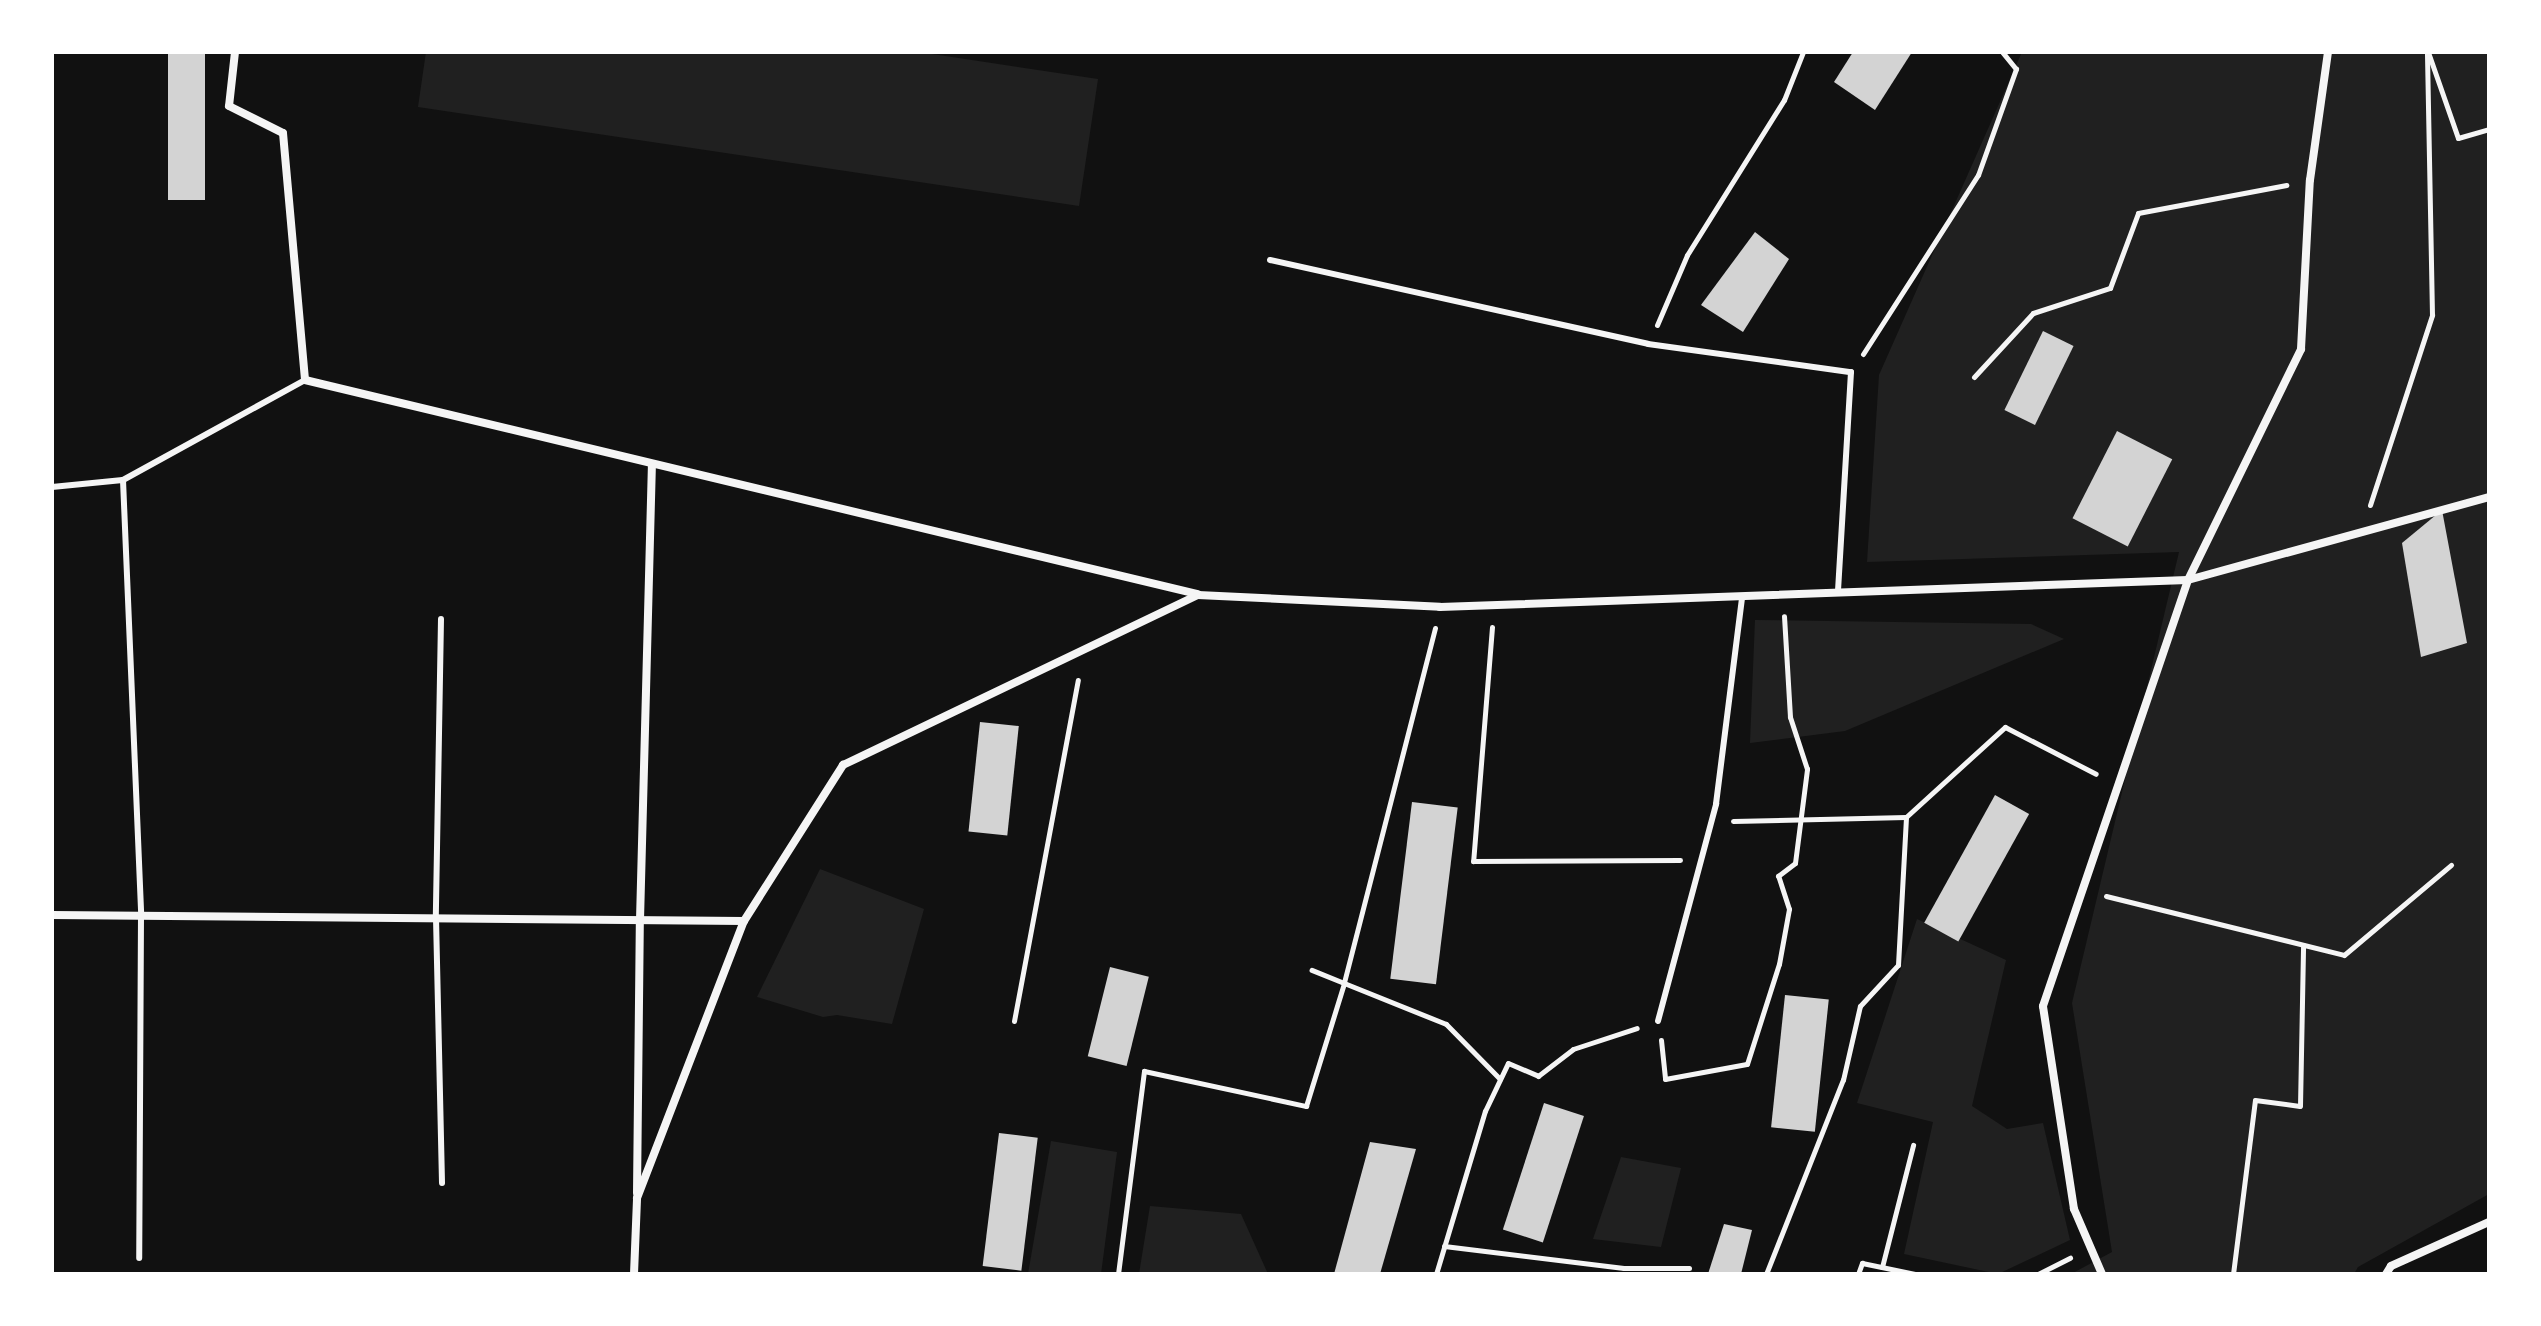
<!DOCTYPE html>
<style>
body{margin:0}
#map{position:relative;width:2541px;height:1326px;overflow:hidden;background:#111;font-family:Manrope,sans-serif}
div>[style]{position:absolute}
.green>*{inset:0;background:#202020}
.building>*{inset:0;background:#d3d3d3;transform-origin:0 0}
.path>*{height:5px;margin:-2.5px;padding:0 2.5px;transform-origin:2.5px;border-radius:2.5px;background:#f5f5f5}
.service>*{height:6px;margin:-3px;padding:0 3px;transform-origin:3px;border-radius:3px;background:#f5f5f5}
.minor>*{height:8px;margin:-4px;padding:0 4px;transform-origin:4px;border-radius:4px;background:#f5f5f5}
span{translate:-50% -50%;white-space:nowrap;text-align:center;line-height:1.15;-webkit-text-stroke:6px #fff;paint-order:stroke}
.frame{position:absolute;inset:0;border:54px solid #fff;pointer-events:none}
</style>
<div id="map">
<div class="green">
<div style="clip-path:polygon(426px 52px,919px 52px,1098px 79px,1079px 206px,418px 107px)"></div>
<div style="clip-path:polygon(2022px 52px,2489px 52px,2489px 1194px,2358px 1267px,2354px 1274px,2071px 1274px,2112px 1252px,2072px 1003px,2179px 552px,1867px 562px,1879px 375px)"></div>
<div style="clip-path:polygon(1755px 620px,2031px 624px,2064px 639px,1845px 731px,1750px 743px)"></div>
<div style="clip-path:polygon(820px 869px,924px 909px,892px 1024px,837px 1015px,823px 1017px,757px 997px)"></div>
<div style="clip-path:polygon(1917px 919px,2006px 960px,1972px 1106px,2007px 1129px,2043px 1123px,2070px 1240px,1998px 1274px,1904px 1254px,1933px 1122px,1857px 1103px)"></div>
<div style="clip-path:polygon(1051px 1141px,1117px 1152px,1101px 1274px,1028px 1274px)"></div>
<div style="clip-path:polygon(1621px 1157px,1681px 1168px,1661px 1247px,1593px 1239px)"></div>
<div style="clip-path:polygon(1150px 1206px,1241px 1214px,1268px 1274px,1139px 1274px)"></div>
</div>
<div class="building">
<div style="left:168px;top:52px;width:37px;height:148px"></div>
<div style="clip-path:polygon(1853px 52px,1912px 52px,1875px 110px,1834px 82px)"></div>
<div style="clip-path:polygon(1755px 232px,1789px 259px,1743px 332px,1701px 305px)"></div>
<div style="left:2043px;top:331px;width:34px;height:88px;rotate:26deg"></div>
<div style="left:2117px;top:431px;width:62px;height:98px;rotate:27deg"></div>
<div style="clip-path:polygon(2442px 510px,2467px 643px,2421px 657px,2402px 543px)"></div>
<div style="left:980px;top:722px;width:39px;height:110px;rotate:6deg"></div>
<div style="left:1995px;top:795px;width:39px;height:146px;rotate:29deg"></div>
<div style="left:1412px;top:802px;width:46px;height:178px;rotate:7deg"></div>
<div style="left:1110px;top:967px;width:40px;height:92px;rotate:14deg"></div>
<div style="left:1785px;top:995px;width:44px;height:133px;rotate:6deg"></div>
<div style="left:1544px;top:1103px;width:42px;height:133px;rotate:18deg"></div>
<div style="left:999px;top:1133px;width:39px;height:134px;rotate:7deg"></div>
<div style="clip-path:polygon(1370px 1142px,1416px 1149px,1380px 1274px,1334px 1274px)"></div>
<div style="clip-path:polygon(1724px 1224px,1752px 1230px,1741px 1274px,1708px 1274px)"></div>
</div>
<div class="path">
<div style="left:2428px;top:52px;width:91px;rotate:70.8deg"></div>
<div style="left:2458px;top:138px;width:32px;rotate:-16deg"></div>
<div style="left:1657px;top:325px;width:76px;rotate:-66.8deg"></div>
<div style="left:1687px;top:255px;width:183px;rotate:-58deg"></div>
<div style="left:1784px;top:100px;width:52px;rotate:-68.4deg"></div>
<div style="left:1863px;top:354px;width:213px;rotate:-57.3deg"></div>
<div style="left:1978px;top:175px;width:113px;rotate:-70.3deg"></div>
<div style="left:2016px;top:69px;width:22px;rotate:-129deg"></div>
<div style="left:1974px;top:377px;width:87px;rotate:-47.3deg"></div>
<div style="left:2033px;top:313px;width:81px;rotate:-18deg"></div>
<div style="left:2110px;top:288px;width:80px;rotate:-69.5deg"></div>
<div style="left:2138px;top:213px;width:151px;rotate:-10.7deg"></div>
<div style="left:2370px;top:505px;width:200px;rotate:-71.9deg"></div>
<div style="left:2432px;top:315px;width:263px;rotate:-91.1deg"></div>
<div style="left:1492px;top:627px;width:235px;rotate:94.6deg"></div>
<div style="left:1473px;top:861px;width:207px;rotate:-0.3deg"></div>
<div style="left:1435px;top:628px;width:366px;rotate:104.4deg"></div>
<div style="left:1344px;top:983px;width:110px;rotate:21.9deg"></div>
<div style="left:1446px;top:1024px;width:77px;rotate:45.5deg"></div>
<div style="left:1733px;top:821px;width:173px;rotate:-1.3deg"></div>
<div style="left:1906px;top:817px;width:134px;rotate:-42.3deg"></div>
<div style="left:2005px;top:727px;width:102px;rotate:27.3deg"></div>
<div style="left:2106px;top:896px;width:245px;rotate:13.9deg"></div>
<div style="left:2344px;top:955px;width:140px;rotate:-40.1deg"></div>
<div style="left:1014px;top:1021px;width:347px;rotate:-79.4deg"></div>
<div style="left:1661px;top:1040px;width:39px;rotate:84deg"></div>
<div style="left:1665px;top:1079px;width:83px;rotate:-10.4deg"></div>
<div style="left:1747px;top:1064px;width:105px;rotate:-72.3deg"></div>
<div style="left:1779px;top:964px;width:56px;rotate:-79.7deg"></div>
<div style="left:1789px;top:909px;width:35px;rotate:-108deg"></div>
<div style="left:1778px;top:876px;width:21px;rotate:-37deg"></div>
<div style="left:1795px;top:863px;width:95px;rotate:-82.7deg"></div>
<div style="left:1807px;top:769px;width:55px;rotate:-108.1deg"></div>
<div style="left:1790px;top:717px;width:101px;rotate:-93.4deg"></div>
<div style="left:1444px;top:1246px;width:181px;rotate:7deg"></div>
<div style="left:1624px;top:1268px;width:65px"></div>
<div style="left:1882px;top:1267px;width:126px;rotate:-75.7deg"></div>
<div style="left:1118px;top:1274px;width:205px;rotate:-82.7deg"></div>
<div style="left:1144px;top:1071px;width:166px;rotate:12.2deg"></div>
<div style="left:1306px;top:1106px;width:129px;rotate:-72.8deg"></div>
<div style="left:1344px;top:983px;width:35px;rotate:-158deg"></div>
<div style="left:1436px;top:1274px;width:170px;rotate:-73.3deg"></div>
<div style="left:1485px;top:1111px;width:53px;rotate:-64.4deg"></div>
<div style="left:1508px;top:1063px;width:33px;rotate:23deg"></div>
<div style="left:1538px;top:1076px;width:44px;rotate:-37.6deg"></div>
<div style="left:1573px;top:1049px;width:67px;rotate:-18.2deg"></div>
<div style="left:1766px;top:1274px;width:209px;rotate:-68.4deg"></div>
<div style="left:1843px;top:1080px;width:76px;rotate:-77.1deg"></div>
<div style="left:1860px;top:1006px;width:56px;rotate:-47.2deg"></div>
<div style="left:1898px;top:965px;width:148px;rotate:-86.9deg"></div>
<div style="left:1858px;top:1274px;width:12px;rotate:-70deg"></div>
<div style="left:1862px;top:1263px;width:54px;rotate:11.7deg"></div>
<div style="left:2038px;top:1274px;width:36px;rotate:-27deg"></div>
<div style="left:2233px;top:1274px;width:175px;rotate:-82.8deg"></div>
<div style="left:2255px;top:1100px;width:45px;rotate:7.6deg"></div>
<div style="left:2300px;top:1106px;width:161px;rotate:-88.9deg"></div>
</div>
<div class="service">
<div style="left:1270px;top:260px;width:387px;rotate:12.5deg"></div>
<div style="left:1648px;top:344px;width:205px;rotate:7.9deg"></div>
<div style="left:1851px;top:372px;width:221px;rotate:93.4deg"></div>
<div style="left:123px;top:480px;width:436px;rotate:87.6deg"></div>
<div style="left:141px;top:916px;width:342px;rotate:90.3deg"></div>
<div style="left:52px;top:487px;width:71px;rotate:-5.6deg"></div>
<div style="left:123px;top:480px;width:208px;rotate:-28.8deg"></div>
<div style="left:441px;top:619px;width:299px;rotate:91deg"></div>
<div style="left:436px;top:918px;width:265px;rotate:88.7deg"></div>
<div style="left:1658px;top:1021px;width:225px;rotate:-75deg"></div>
<div style="left:1716px;top:804px;width:209px;rotate:-82.8deg"></div>
</div>
<div class="minor">
<div style="left:235px;top:52px;width:54px;rotate:96.3deg"></div>
<div style="left:229px;top:106px;width:60px;rotate:26.6deg"></div>
<div style="left:283px;top:133px;width:248px;rotate:84.9deg"></div>
<div style="left:305px;top:380px;width:917px;rotate:13.49deg"></div>
<div style="left:52px;top:915px;width:692px;rotate:0.5deg"></div>
<div style="left:637px;top:1193px;width:273px;rotate:-89.4deg"></div>
<div style="left:640px;top:920px;width:456px;rotate:-88.5deg"></div>
<div style="left:634px;top:1274px;width:76px;rotate:-87.7deg"></div>
<div style="left:637px;top:1198px;width:297px;rotate:-68.9deg"></div>
<div style="left:744px;top:921px;width:185px;rotate:-57.6deg"></div>
<div style="left:843px;top:765px;width:394px;rotate:-25.6deg"></div>
<div style="left:1198px;top:595px;width:242px;rotate:2.8deg"></div>
<div style="left:1440px;top:607px;width:748px;rotate:-2.07deg"></div>
<div style="left:2188px;top:580px;width:312px;rotate:-15.4deg"></div>
<div style="left:2102px;top:1274px;width:71px;rotate:-113.3deg"></div>
<div style="left:2074px;top:1209px;width:205px;rotate:-98.7deg"></div>
<div style="left:2043px;top:1006px;width:450px;rotate:-71.2deg"></div>
<div style="left:2188px;top:580px;width:257px;rotate:-63.9deg"></div>
<div style="left:2301px;top:349px;width:169px;rotate:-87deg"></div>
<div style="left:2310px;top:180px;width:129px;rotate:-82deg"></div>
<div style="left:2386px;top:1274px;width:9px;rotate:-58deg"></div>
<div style="left:2391px;top:1266px;width:107px;rotate:-24.2deg"></div>
</div>
<div class="frame"></div>
</div>
